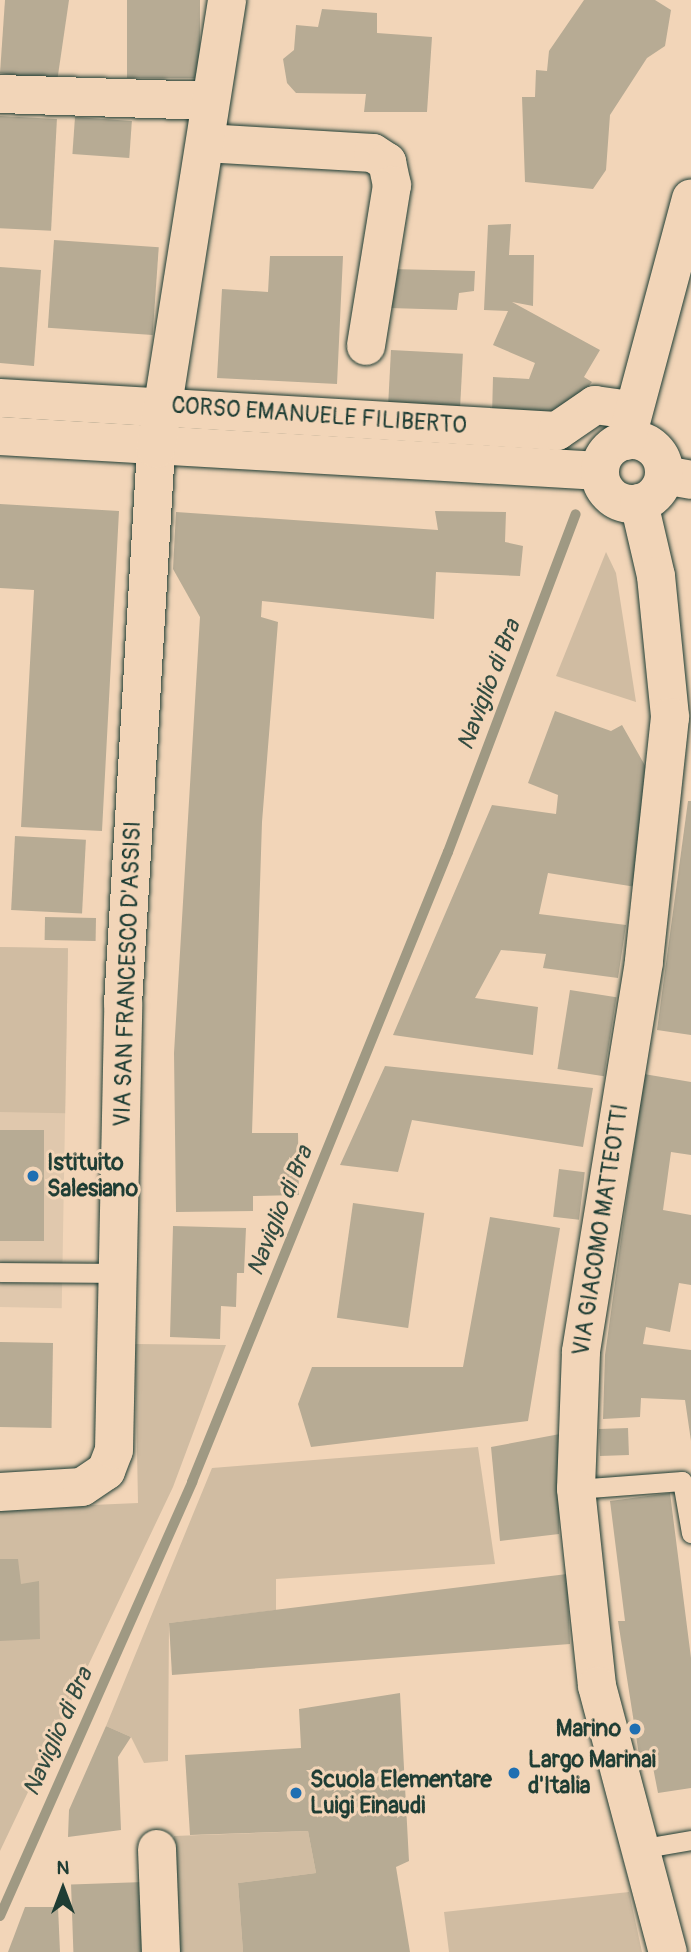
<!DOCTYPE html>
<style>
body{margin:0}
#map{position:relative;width:691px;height:1952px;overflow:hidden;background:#f2d5b8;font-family:Pangolin,sans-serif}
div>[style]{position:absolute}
.built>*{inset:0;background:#e0c8ad;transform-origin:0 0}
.green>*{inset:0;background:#d0bca2;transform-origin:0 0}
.stream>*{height:10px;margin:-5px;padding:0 5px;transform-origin:5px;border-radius:5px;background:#9f9983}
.building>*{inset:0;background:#b7ab94;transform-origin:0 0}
.roads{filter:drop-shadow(0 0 2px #1f3d34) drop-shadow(0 0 2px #1f3d34)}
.lane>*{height:19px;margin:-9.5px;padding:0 9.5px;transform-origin:9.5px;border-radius:9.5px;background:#f2d5b8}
.street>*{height:38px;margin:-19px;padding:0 19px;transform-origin:19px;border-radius:19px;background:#f2d5b8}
.secondary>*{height:38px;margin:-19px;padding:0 19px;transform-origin:19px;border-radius:19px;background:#f2d5b8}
.secondary>.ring{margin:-19px;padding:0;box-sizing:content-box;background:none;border:38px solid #f2d5b8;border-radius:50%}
.dots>*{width:19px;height:19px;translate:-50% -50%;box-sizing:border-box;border:4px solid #f2d5b8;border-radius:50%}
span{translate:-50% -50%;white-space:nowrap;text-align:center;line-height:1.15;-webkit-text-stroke:6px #f2d5b8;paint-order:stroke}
.street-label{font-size:23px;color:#1f3d34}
.poi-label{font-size:23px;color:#1f3d34;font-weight:700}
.left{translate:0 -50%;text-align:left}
.right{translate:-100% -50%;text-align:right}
.water-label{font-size:24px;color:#324b40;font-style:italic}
.north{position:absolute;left:28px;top:1854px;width:70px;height:70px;-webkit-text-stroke:5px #f2d5b8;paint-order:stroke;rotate:0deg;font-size:19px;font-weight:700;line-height:28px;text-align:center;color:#1f3d34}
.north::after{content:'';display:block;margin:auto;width:24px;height:32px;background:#1f3d34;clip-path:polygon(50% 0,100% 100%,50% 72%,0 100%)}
</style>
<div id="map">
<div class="built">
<div style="left:0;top:947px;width:68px;height:360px;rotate:1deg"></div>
</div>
<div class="green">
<div style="clip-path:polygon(606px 552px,616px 573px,636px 702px,556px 676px)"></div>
<div style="left:0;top:947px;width:68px;height:165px;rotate:1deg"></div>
<div style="clip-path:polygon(135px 1344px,226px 1345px,173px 1487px,0 1851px,0 1509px,138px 1503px)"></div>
<div style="clip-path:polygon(478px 1447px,495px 1564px,276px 1579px,276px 1610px,169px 1623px,168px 1761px,144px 1763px,131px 1737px,106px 1726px,212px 1468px)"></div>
<div style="clip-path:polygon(308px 1831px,316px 1873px,238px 1883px,243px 1952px,178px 1952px,174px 1836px)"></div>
<div style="clip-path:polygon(629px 1892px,642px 1952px,449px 1952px,444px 1912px)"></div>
</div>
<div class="stream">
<div style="left:0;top:1916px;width:475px;rotate:-66.1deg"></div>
<div style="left:192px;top:1482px;width:680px;rotate:-67.89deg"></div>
<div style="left:448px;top:852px;width:361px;rotate:-69.3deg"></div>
</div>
<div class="building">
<div style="clip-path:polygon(5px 0,69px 0,57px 82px,0 73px)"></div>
<div style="left:127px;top:0;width:73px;height:78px"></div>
<div style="clip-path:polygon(584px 0,655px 0,671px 10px,665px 46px,647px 58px,610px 115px,606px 170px,593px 189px,525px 182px,522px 97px,535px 97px,536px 70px,547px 71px,549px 51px)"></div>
<div style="clip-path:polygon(322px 9px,377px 13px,377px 33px,432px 37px,427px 112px,364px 112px,366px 94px,296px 93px,287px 83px,283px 59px,294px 50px,296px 25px,318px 27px)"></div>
<div style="left:0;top:116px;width:57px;height:112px;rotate:3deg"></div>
<div style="left:75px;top:117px;width:57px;height:37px;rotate:4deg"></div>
<div style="clip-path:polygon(511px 224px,509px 255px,534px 255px,533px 306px,512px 302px,600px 350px,584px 377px,592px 382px,558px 421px,492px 416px,493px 377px,529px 379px,535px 363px,493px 345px,508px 311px,484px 310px,488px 225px)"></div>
<div style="left:54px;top:240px;width:105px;height:88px;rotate:4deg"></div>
<div style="clip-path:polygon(270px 256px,343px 256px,337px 384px,217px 378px,222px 289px,268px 292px)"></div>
<div style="clip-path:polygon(0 267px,41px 270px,34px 366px,0 363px)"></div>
<div style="clip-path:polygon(391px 269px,475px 271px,474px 291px,459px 293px,457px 310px,389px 308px)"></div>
<div style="left:391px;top:350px;width:72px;height:59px;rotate:3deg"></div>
<div style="clip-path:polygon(0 504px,119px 511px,102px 831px,21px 827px,34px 590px,0 588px)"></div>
<div style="clip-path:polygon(435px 511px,506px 512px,505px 542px,523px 546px,520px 576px,436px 572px,434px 619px,262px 601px,261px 617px,278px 622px,262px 822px,252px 1133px,298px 1133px,299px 1195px,253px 1196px,253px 1211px,176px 1212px,174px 1053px,200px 617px,173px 569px,176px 512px,438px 530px)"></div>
<div style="clip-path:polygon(555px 711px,611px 731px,622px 725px,647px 769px,636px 887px,548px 873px,539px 914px,626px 925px,618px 978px,543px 968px,546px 954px,501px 950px,475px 998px,538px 1007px,533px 1055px,393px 1035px,492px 805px,556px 814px,558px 795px,528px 783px)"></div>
<div style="clip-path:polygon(688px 801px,691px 801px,691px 1035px,657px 1030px)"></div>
<div style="left:15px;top:836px;width:71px;height:74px;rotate:3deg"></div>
<div style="left:45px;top:917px;width:51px;height:23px;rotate:1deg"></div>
<div style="left:570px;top:990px;width:47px;height:80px;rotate:9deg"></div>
<div style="clip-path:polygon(385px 1066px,593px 1088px,583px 1147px,412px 1120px,398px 1172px,340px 1165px)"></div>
<div style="clip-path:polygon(644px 1074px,691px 1082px,691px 1155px,671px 1152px,663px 1210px,691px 1215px,691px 1285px,679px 1283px,670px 1332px,646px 1327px,643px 1344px,691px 1350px,691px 1441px,685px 1400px,641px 1398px,640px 1417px,603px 1419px,605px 1355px)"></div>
<div style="left:0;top:1130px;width:44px;height:111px"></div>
<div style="left:559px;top:1169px;width:26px;height:48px;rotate:7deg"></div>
<div style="left:353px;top:1203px;width:72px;height:116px;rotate:8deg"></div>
<div style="clip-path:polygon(490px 1217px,560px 1228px,528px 1421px,311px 1447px,298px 1404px,312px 1367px,463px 1367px)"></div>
<div style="clip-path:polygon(173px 1226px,246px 1228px,244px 1273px,237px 1273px,236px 1307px,221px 1306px,220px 1339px,170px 1337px)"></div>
<div style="left:53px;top:1343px;width:85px;height:53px;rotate:91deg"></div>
<div style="left:628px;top:1428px;width:27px;height:29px;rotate:88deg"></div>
<div style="clip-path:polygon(560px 1434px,559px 1534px,500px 1541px,491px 1447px)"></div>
<div style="clip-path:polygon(670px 1493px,691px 1658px,691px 1788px,658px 1793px,650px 1752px,639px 1755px,618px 1621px,625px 1621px,610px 1501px)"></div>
<div style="clip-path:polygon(0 1559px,18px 1559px,21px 1584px,39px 1581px,40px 1639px,0 1641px)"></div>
<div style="clip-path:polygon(567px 1574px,570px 1644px,172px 1675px,169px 1623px)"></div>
<div style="clip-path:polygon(400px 1693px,409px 1861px,396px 1867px,410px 1952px,243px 1952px,238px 1883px,316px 1873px,308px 1831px,190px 1835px,185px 1755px,301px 1748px,299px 1709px)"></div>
<div style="clip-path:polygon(106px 1726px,131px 1737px,118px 1757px,121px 1830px,68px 1837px,69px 1810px)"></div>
<div style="left:144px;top:1882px;width:70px;height:73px;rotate:88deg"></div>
<div style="clip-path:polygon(25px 1907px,58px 1907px,60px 1952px,8px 1952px)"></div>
</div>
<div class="roads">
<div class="lane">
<div style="left:0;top:1272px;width:118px;rotate:0.5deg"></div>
<div style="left:576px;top:1489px;width:106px;rotate:-4.3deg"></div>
<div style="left:682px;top:1481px;width:53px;rotate:80.2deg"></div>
<div style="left:639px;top:1849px;width:53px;rotate:-9.8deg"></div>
</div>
<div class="street">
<div style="left:0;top:94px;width:210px;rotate:1.9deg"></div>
<div style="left:205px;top:143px;width:168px;rotate:3.4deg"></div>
<div style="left:373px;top:153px;width:17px;rotate:33deg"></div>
<div style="left:387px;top:162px;width:24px;rotate:78deg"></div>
<div style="left:392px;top:185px;width:163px;rotate:99.2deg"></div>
<div style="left:0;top:398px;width:558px;rotate:3.39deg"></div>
<div style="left:557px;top:431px;width:46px;rotate:-34.4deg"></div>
<div style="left:595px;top:405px;width:34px;rotate:8deg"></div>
<div style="left:0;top:436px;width:601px;rotate:3.34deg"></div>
<div style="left:664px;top:475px;width:27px;rotate:10deg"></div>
<div style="left:0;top:1492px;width:82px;rotate:-3.5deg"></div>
<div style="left:82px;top:1487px;width:29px;rotate:-34deg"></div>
<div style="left:106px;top:1471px;width:22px;rotate:-69deg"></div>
<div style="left:114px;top:1450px;width:446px;rotate:-88.8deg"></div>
<div style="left:123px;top:1004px;width:556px;rotate:-86.6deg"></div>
<div style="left:156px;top:449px;width:455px;rotate:-81deg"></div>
<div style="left:157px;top:1849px;width:103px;rotate:87.8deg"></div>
</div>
<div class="secondary">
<div class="ring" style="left:600px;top:440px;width:26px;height:26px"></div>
<div style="left:626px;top:441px;width:251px;rotate:-75deg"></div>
<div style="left:639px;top:503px;width:75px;rotate:76.9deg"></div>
<div style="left:656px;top:576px;width:142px;rotate:84.3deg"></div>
<div style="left:670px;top:717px;width:246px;rotate:96.1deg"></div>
<div style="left:644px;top:962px;width:395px;rotate:99.2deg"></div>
<div style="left:581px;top:1352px;width:137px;rotate:92.1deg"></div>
<div style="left:576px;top:1489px;width:198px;rotate:83.9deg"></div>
<div style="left:597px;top:1686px;width:275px;rotate:75.1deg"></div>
</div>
</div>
<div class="dots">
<div style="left:33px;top:1176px;background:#1f6fb2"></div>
<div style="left:635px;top:1729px;background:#1f6fb2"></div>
<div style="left:514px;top:1773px;background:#1f6fb2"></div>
<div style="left:296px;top:1793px;background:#1f6fb2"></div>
</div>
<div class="street-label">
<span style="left:319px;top:416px;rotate:4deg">CORSO EMANUELE FILIBERTO</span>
<span style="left:128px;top:974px;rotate:-88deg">VIA SAN FRANCESCO D'ASSISI</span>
<span style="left:601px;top:1230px;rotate:-81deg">VIA GIACOMO MATTEOTTI</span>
</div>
<div class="poi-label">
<span class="left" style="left:47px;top:1176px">Istituito<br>Salesiano</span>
<span class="right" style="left:621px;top:1729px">Marino</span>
<span class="left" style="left:528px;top:1773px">Largo Marinai<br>d'Italia</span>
<span class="left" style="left:310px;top:1793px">Scuola Elementare<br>Luigi Einaudi</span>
</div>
<div class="water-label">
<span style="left:489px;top:685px;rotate:-69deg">Naviglio di Bra</span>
<span style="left:280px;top:1211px;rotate:-68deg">Naviglio di Bra</span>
<span style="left:58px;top:1732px;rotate:-66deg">Naviglio di Bra</span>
</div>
<div class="north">N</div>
</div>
